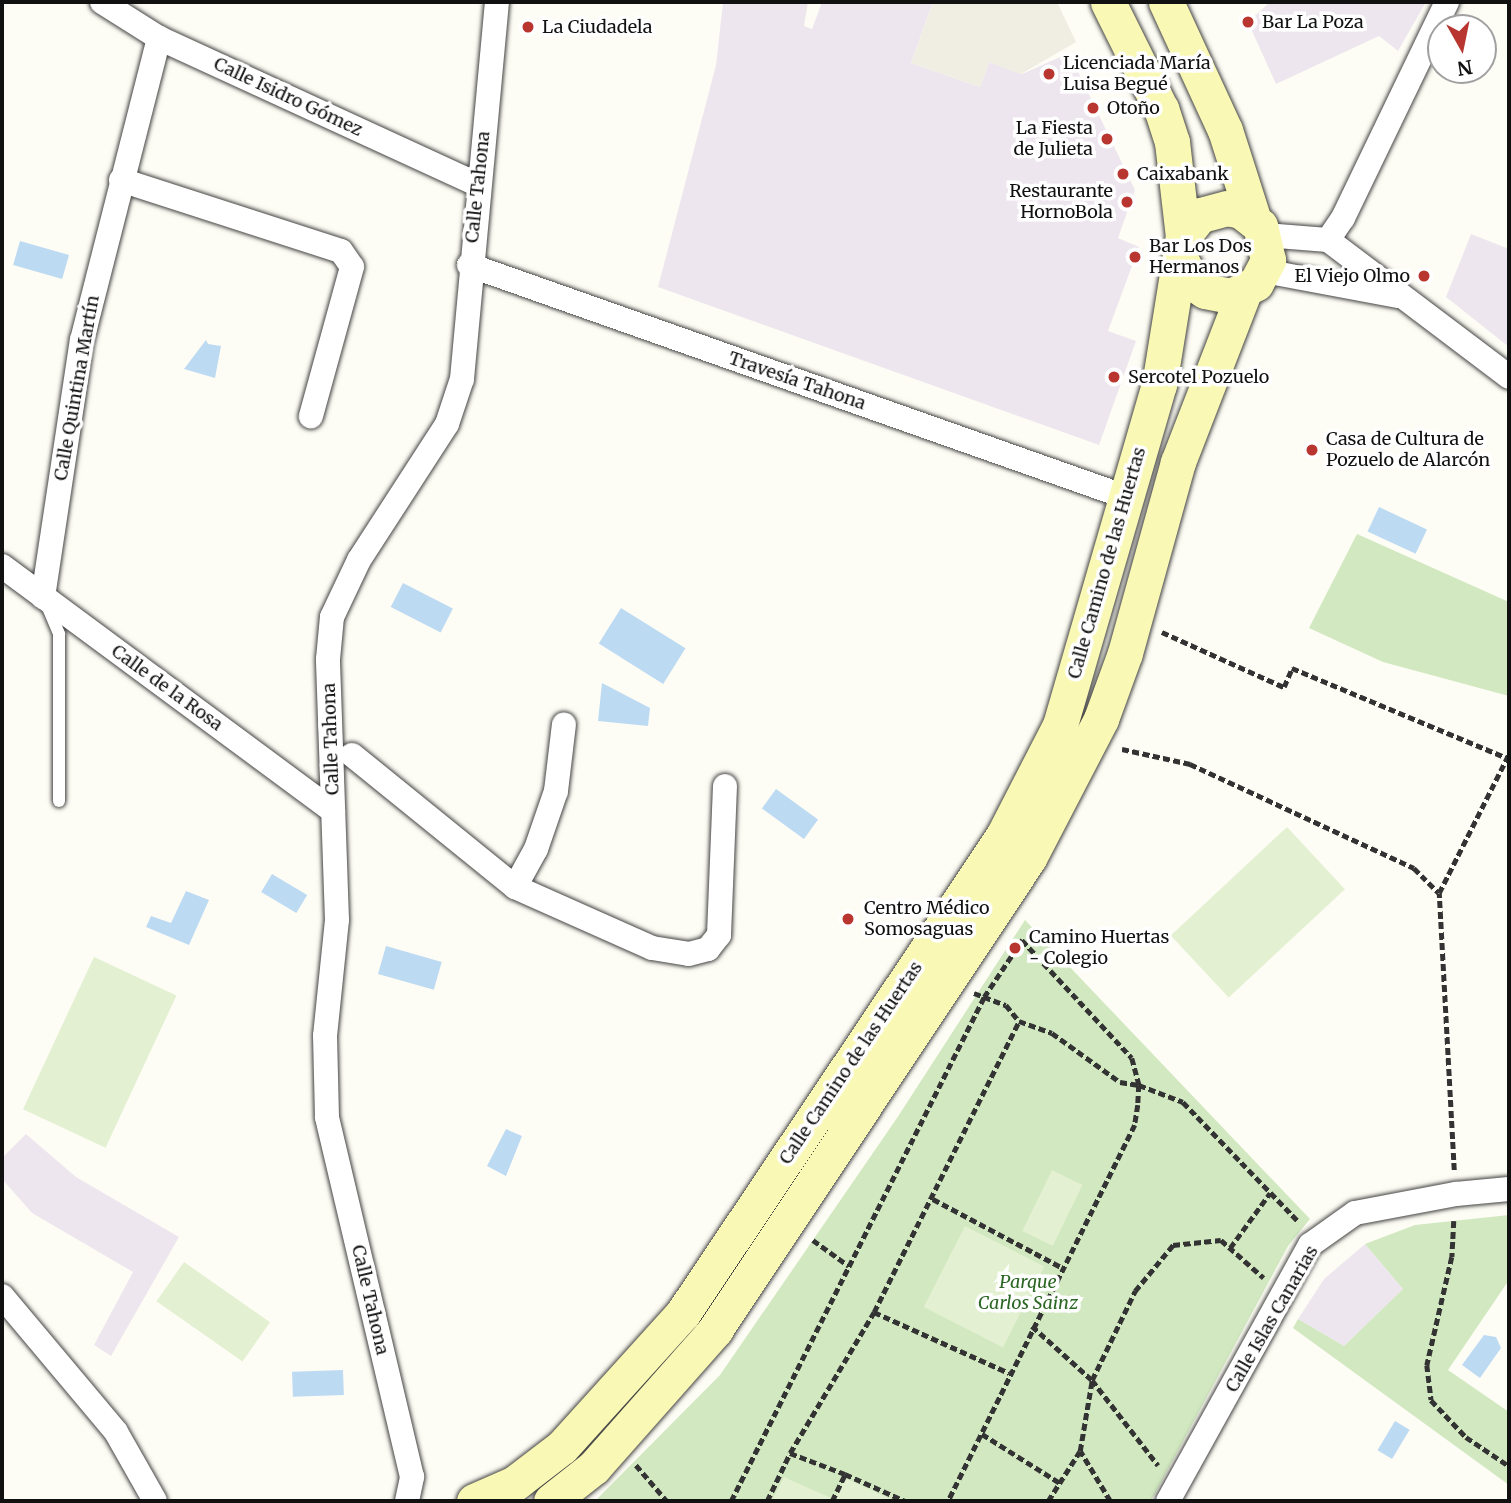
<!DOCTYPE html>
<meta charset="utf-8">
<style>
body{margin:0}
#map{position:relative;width:1511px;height:1503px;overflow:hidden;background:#fefdf5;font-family:Merriweather,serif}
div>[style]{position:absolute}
.industrial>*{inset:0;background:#eee6ee}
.green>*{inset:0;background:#d1e8c0}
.pitch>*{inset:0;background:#e3f0d1;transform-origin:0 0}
.plaza>*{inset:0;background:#f0eee3}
.water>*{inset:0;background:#bddaf3;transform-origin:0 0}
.path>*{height:4.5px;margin-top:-2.25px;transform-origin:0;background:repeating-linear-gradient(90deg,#333 0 7px,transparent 0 10.5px)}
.roads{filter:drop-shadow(0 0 2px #444) drop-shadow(0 0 2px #444)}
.lane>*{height:12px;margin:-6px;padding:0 6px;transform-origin:6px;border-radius:6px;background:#fff}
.street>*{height:24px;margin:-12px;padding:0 12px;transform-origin:12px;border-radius:12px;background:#fff}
.secondary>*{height:35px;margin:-17.5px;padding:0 17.5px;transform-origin:17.5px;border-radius:17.5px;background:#faf8b5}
.dots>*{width:19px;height:19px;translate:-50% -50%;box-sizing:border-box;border:4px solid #fff;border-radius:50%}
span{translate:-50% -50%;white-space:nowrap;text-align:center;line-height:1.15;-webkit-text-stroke:7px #fff;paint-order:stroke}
.poi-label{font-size:18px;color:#111}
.left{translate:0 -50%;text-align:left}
.right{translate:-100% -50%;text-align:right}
.street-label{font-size:18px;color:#111}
.park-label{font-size:18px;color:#2c6624;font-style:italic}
.frame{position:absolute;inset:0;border:4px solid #111;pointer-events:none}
.north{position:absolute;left:1427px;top:14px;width:70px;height:70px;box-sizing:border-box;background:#fff;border:2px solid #a0a0a0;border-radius:50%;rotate:171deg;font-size:19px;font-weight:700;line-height:28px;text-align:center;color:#111}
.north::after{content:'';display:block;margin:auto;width:24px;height:32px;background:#b93530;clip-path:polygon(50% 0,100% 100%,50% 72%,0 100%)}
</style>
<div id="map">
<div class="industrial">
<div style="clip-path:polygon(723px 2px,808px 2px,804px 26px,812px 29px,822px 2px,933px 2px,911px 63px,980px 87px,989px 62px,1022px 74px,1069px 53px,1135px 190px,1118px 238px,1139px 247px,1108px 331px,1136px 341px,1099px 445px,658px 287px,716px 65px)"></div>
<div style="clip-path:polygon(1270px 2px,1426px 2px,1398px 51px,1379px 36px,1276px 84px,1248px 22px)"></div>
<div style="clip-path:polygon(1471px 234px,1509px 249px,1509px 347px,1446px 297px)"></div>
<div style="clip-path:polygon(26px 1134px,76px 1177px,179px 1237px,111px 1356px,94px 1345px,133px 1272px,32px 1213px,2px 1179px,2px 1158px)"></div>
<div style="clip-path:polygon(1365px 1244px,1403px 1289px,1344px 1346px,1298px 1319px,1324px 1279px)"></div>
</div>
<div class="green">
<div style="clip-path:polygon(1357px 534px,1509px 602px,1509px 696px,1383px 662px,1309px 628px)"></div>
<div style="clip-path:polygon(1025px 920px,1310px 1219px,1288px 1246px,1151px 1501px,595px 1501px,720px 1375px,897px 1118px)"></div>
<div style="clip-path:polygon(1509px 1215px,1509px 1280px,1448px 1370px,1509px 1412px,1509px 1485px,1293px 1328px,1298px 1319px,1344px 1346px,1403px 1289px,1365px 1244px,1415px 1225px)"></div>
</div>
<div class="pitch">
<div style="left:1287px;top:827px;width:85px;height:159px;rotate:47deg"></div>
<div style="left:94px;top:957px;width:91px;height:168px;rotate:25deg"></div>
<div style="left:1052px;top:1170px;width:34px;height:68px;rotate:26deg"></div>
<div style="left:965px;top:1226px;width:89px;height:91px;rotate:27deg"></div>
<div style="left:184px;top:1262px;width:105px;height:48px;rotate:35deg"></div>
<div style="clip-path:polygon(784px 1477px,831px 1498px,829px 1501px,772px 1501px)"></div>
<div style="clip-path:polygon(845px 1478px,895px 1501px,834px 1501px)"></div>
</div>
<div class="plaza">
<div style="clip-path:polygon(933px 2px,1057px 2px,1076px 42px,1021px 74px,989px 62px,980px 87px,911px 63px)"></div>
</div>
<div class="water">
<div style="left:20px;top:241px;width:51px;height:25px;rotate:16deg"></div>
<div style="clip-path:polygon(206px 340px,208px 344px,221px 346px,215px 378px,184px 369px)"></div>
<div style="left:1379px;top:507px;width:53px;height:27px;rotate:25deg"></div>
<div style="left:403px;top:583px;width:56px;height:27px;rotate:27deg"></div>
<div style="left:621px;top:608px;width:76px;height:42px;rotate:32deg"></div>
<div style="clip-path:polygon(602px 683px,650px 708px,648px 726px,598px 721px)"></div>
<div style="left:776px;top:789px;width:52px;height:24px;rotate:36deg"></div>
<div style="left:272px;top:874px;width:41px;height:21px;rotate:31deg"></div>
<div style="clip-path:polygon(186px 891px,209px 900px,189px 945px,146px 927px,151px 916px,171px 923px)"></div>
<div style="left:386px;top:946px;width:58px;height:29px;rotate:16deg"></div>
<div style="clip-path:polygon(506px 1129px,522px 1136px,506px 1176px,487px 1166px)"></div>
<div style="clip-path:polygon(1484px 1335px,1496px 1337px,1501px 1348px,1480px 1378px,1462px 1365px)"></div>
<div style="left:343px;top:1370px;width:25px;height:51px;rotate:88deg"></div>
<div style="left:1395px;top:1421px;width:17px;height:34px;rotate:31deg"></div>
</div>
<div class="path">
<div style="left:1162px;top:632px;width:134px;rotate:24.3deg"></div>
<div style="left:1284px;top:687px;width:21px;rotate:-67deg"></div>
<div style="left:1292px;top:668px;width:233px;rotate:22.7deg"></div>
<div style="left:1122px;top:749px;width:70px;rotate:12.4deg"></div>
<div style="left:1190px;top:764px;width:247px;rotate:24.9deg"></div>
<div style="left:1414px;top:868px;width:35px;rotate:45deg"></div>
<div style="left:974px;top:993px;width:34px;rotate:21deg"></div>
<div style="left:1006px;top:1005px;width:21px;rotate:51deg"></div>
<div style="left:1019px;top:1021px;width:35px;rotate:20deg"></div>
<div style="left:1052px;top:1033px;width:84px;rotate:35.8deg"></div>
<div style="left:1120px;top:1082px;width:19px;rotate:9deg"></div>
<div style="left:1139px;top:1085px;width:47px;rotate:21.1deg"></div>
<div style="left:1183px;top:1102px;width:167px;rotate:46deg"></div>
<div style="left:1454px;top:1170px;width:277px;rotate:-93.1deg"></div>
<div style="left:1439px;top:893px;width:156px;rotate:-63.3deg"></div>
<div style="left:933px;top:1199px;width:145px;rotate:28deg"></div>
<div style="left:1454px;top:1221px;width:36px;rotate:93deg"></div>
<div style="left:1452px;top:1257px;width:111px;rotate:103deg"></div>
<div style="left:1427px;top:1365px;width:35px;rotate:83deg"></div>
<div style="left:1431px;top:1400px;width:51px;rotate:46.6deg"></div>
<div style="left:1466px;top:1437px;width:52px;rotate:34deg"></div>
<div style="left:813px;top:1240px;width:44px;rotate:35.8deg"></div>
<div style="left:1230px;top:1248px;width:68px;rotate:-54deg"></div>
<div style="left:874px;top:1312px;width:148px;rotate:24.3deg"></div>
<div style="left:1032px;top:1326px;width:81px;rotate:42deg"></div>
<div style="left:1092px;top:1380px;width:108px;rotate:52.2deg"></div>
<div style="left:982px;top:1434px;width:92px;rotate:32.1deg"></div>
<div style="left:790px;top:1453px;width:59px;rotate:20.9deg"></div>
<div style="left:636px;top:1465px;width:48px;rotate:49.3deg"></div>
<div style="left:731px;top:1501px;width:564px;rotate:-63.34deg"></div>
<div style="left:984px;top:997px;width:69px;rotate:-56.3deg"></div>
<div style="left:1022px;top:940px;width:161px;rotate:47deg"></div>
<div style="left:1132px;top:1058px;width:28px;rotate:75deg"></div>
<div style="left:1139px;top:1085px;width:20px;rotate:93deg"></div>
<div style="left:1138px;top:1105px;width:20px;rotate:99deg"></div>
<div style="left:1135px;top:1125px;width:420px;rotate:116.4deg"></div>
<div style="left:767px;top:1501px;width:53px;rotate:-64.4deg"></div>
<div style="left:790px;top:1453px;width:164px;rotate:-59.2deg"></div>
<div style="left:874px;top:1312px;width:325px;rotate:-63.5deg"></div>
<div style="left:832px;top:1501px;width:30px;rotate:-64deg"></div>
<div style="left:845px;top:1474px;width:66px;rotate:24.2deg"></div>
<div style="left:1048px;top:1501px;width:59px;rotate:-57.4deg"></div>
<div style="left:1110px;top:1501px;width:58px;rotate:-121deg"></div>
<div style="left:1080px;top:1451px;width:72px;rotate:-80.4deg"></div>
<div style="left:1092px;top:1380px;width:99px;rotate:-64.2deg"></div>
<div style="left:1135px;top:1291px;width:60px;rotate:-50.4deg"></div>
<div style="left:1173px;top:1245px;width:48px;rotate:-5.9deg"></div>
<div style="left:1221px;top:1240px;width:57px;rotate:41.5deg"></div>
</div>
<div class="roads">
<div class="lane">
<div style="left:46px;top:603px;width:34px;rotate:67deg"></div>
<div style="left:59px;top:634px;width:167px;rotate:90deg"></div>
</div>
<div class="street">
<div style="left:102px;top:2px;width:67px;rotate:32.3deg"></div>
<div style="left:159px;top:38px;width:351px;rotate:24.7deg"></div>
<div style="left:121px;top:180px;width:231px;rotate:17.9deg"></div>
<div style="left:341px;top:251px;width:19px;rotate:55deg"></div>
<div style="left:352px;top:267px;width:155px;rotate:105.4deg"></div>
<div style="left:1265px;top:235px;width:63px;rotate:4.5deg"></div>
<div style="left:1328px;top:240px;width:227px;rotate:37.1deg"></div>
<div style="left:1328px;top:240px;width:27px;rotate:-56deg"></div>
<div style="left:1343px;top:218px;width:240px;rotate:-64.3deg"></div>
<div style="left:469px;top:265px;width:697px;rotate:19.45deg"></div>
<div style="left:1264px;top:271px;width:136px;rotate:10.6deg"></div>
<div style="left:2px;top:566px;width:412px;rotate:36.5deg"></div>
<div style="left:43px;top:597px;width:260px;rotate:-81.4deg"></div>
<div style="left:82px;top:340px;width:312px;rotate:-75.7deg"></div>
<div style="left:352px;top:755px;width:210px;rotate:39deg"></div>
<div style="left:515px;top:887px;width:150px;rotate:24deg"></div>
<div style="left:652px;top:948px;width:37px;rotate:9deg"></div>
<div style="left:689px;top:954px;width:20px;rotate:-15deg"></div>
<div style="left:708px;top:949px;width:18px;rotate:-52deg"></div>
<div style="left:719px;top:935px;width:149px;rotate:-87.7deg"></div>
<div style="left:515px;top:887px;width:43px;rotate:-61.1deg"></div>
<div style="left:536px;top:849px;width:61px;rotate:-71deg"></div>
<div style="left:556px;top:791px;width:67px;rotate:-83.2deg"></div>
<div style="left:2px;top:1296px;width:177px;rotate:50deg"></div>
<div style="left:116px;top:1432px;width:79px;rotate:60.5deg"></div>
<div style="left:407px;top:1501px;width:25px;rotate:-78deg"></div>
<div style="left:412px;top:1477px;width:370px;rotate:-103.3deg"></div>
<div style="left:327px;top:1117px;width:81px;rotate:-91.4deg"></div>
<div style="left:325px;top:1036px;width:117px;rotate:-84.1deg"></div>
<div style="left:337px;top:920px;width:261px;rotate:-92deg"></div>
<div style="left:328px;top:659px;width:42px;rotate:-84.6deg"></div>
<div style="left:332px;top:617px;width:63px;rotate:-64.7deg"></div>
<div style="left:359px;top:560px;width:162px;rotate:-57.1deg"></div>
<div style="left:447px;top:424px;width:47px;rotate:-71.6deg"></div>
<div style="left:462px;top:379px;width:379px;rotate:-84.7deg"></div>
<div style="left:1168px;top:1501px;width:293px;rotate:-61deg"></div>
<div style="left:1310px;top:1245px;width:55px;rotate:-35.4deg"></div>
<div style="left:1355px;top:1213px;width:103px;rotate:-10.7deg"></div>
<div style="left:1456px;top:1194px;width:53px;rotate:-5.4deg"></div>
</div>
<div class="secondary">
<div style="left:1166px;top:2px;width:141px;rotate:65.3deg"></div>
<div style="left:1225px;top:130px;width:92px;rotate:72.3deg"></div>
<div style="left:1181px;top:260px;width:26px;rotate:62deg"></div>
<div style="left:1193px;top:283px;width:14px;rotate:34deg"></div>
<div style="left:1205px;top:291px;width:26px;rotate:11deg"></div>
<div style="left:1231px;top:296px;width:28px;rotate:-27deg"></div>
<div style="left:1256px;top:283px;width:26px;rotate:-62deg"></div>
<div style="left:1268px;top:260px;width:35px;rotate:-103deg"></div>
<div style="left:1260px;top:226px;width:24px;rotate:-142deg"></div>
<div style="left:1241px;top:211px;width:14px;rotate:-168deg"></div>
<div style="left:1227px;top:208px;width:28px;rotate:165deg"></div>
<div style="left:1200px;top:215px;width:28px;rotate:128deg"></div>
<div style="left:474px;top:1501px;width:45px;rotate:-23.7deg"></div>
<div style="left:515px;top:1483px;width:59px;rotate:-37.5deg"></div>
<div style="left:562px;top:1447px;width:181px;rotate:-47.9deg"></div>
<div style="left:683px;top:1313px;width:574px;rotate:-56.14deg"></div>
<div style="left:1003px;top:836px;width:125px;rotate:-62.8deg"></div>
<div style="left:1060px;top:725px;width:354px;rotate:-73.8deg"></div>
<div style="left:1159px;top:385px;width:150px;rotate:-80.8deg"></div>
<div style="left:1183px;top:237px;width:96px;rotate:-96.6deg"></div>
<div style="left:1172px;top:142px;width:35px;rotate:-108deg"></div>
<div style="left:1161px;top:109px;width:119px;rotate:-116.4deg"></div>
<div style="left:551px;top:1501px;width:55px;rotate:-38.3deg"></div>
<div style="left:594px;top:1467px;width:183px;rotate:-48.5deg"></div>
<div style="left:715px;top:1330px;width:567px;rotate:-56.37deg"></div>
<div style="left:1029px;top:858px;width:157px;rotate:-62.6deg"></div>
<div style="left:1101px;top:719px;width:70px;rotate:-70deg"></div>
<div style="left:1125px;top:653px;width:198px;rotate:-74.5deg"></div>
<div style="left:1178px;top:462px;width:182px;rotate:-68.8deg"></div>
</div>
</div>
<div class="dots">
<div style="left:1248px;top:22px;background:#b93530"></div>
<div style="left:528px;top:27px;background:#b93530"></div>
<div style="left:1049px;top:74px;background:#b93530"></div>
<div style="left:1093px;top:108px;background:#b93530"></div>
<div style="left:1107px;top:139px;background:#b93530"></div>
<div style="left:1123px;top:174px;background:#b93530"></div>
<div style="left:1127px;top:202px;background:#b93530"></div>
<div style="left:1135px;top:257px;background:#b93530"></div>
<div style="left:1424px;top:276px;background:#b93530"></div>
<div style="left:1114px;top:377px;background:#b93530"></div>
<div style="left:1312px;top:450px;background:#b93530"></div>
<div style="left:848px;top:919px;background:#b93530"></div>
<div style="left:1015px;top:948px;background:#b93530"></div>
</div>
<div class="poi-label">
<span class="left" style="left:1262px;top:22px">Bar La Poza</span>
<span class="left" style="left:542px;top:27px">La Ciudadela</span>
<span class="left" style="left:1063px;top:74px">Licenciada María<br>Luisa Begué</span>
<span class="left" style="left:1107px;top:108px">Otoño</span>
<span class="right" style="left:1093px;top:139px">La Fiesta<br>de Julieta</span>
<span class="left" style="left:1137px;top:174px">Caixabank</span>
<span class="right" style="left:1113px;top:202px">Restaurante<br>HornoBola</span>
<span class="left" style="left:1149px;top:257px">Bar Los Dos<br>Hermanos</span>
<span class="right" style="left:1410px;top:276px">El Viejo Olmo</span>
<span class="left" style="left:1128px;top:377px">Sercotel Pozuelo</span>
<span class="left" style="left:1326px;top:450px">Casa de Cultura de<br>Pozuelo de Alarcón</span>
<span class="left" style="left:864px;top:919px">Centro Médico<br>Somosaguas</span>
<span class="left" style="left:1029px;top:948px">Camino Huertas<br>- Colegio</span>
</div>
<div class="street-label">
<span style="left:288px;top:97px;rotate:25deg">Calle Isidro Gómez</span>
<span style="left:478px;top:187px;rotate:-84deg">Calle Tahona</span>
<span style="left:797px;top:381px;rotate:19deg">Travesía Tahona</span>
<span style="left:77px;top:388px;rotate:-80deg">Calle Quintina Martín</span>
<span style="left:1107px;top:563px;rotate:-74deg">Calle Camino de las Huertas</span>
<span style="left:167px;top:688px;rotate:36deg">Calle de la Rosa</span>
<span style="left:331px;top:739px;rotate:-92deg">Calle Tahona</span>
<span style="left:851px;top:1063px;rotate:-56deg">Calle Camino de las Huertas</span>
<span style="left:370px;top:1300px;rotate:77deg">Calle Tahona</span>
<span style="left:1272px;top:1319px;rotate:-60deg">Calle Islas Canarias</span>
</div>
<div class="park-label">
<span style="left:1028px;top:1293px">Parque<br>Carlos Sainz</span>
</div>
<div class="frame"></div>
<div class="north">N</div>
</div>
